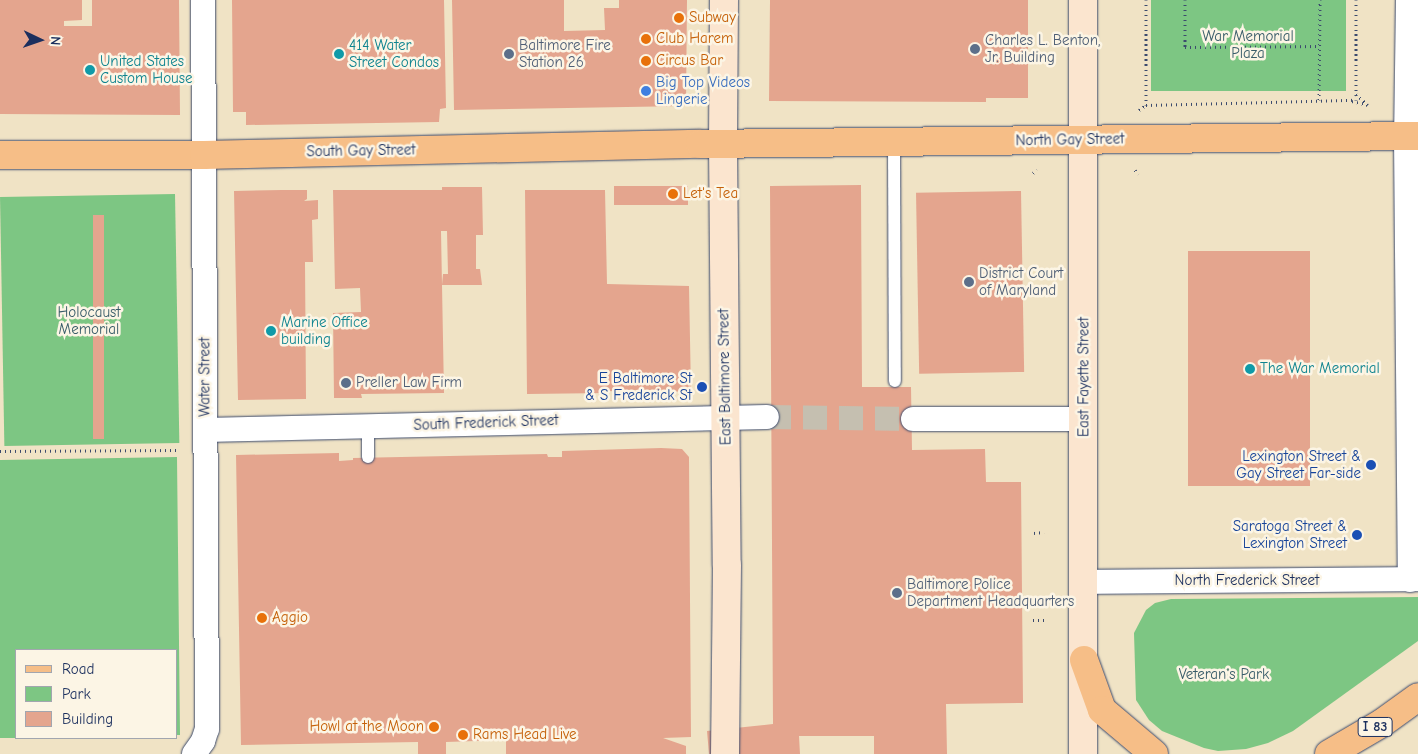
<!DOCTYPE html>
<style>
body{margin:0}
#map{position:relative;width:1418px;height:754px;overflow:hidden;background:#f0e3c5;font-family:"Comic Neue",sans-serif}
div>[style]{position:absolute}
.green>*{inset:0;background:#7dc683;transform-origin:0 0}
.building>*{inset:0;background:#e4a58e;transform-origin:0 0}
.minor-tunnel>*{height:24px;margin-top:-12px;transform-origin:0;background:repeating-linear-gradient(90deg,#c5bfb0 0 24px,transparent 0 36px)}
.path>*{height:3px;margin-top:-1.5px;transform-origin:0;background:repeating-linear-gradient(90deg,#3b4a6d 0 1px,transparent 0 5px)}
.roads{filter:drop-shadow(0 0 1px #3b4a6d) drop-shadow(0 0 1px #3b4a6d)}
.service>*{height:12px;margin:-6px;padding:0 6px;transform-origin:6px;border-radius:6px;background:#fff}
.minor>*{height:24px;margin:-12px;padding:0 12px;transform-origin:12px;border-radius:12px;background:#fff}
.secondary>*{height:28px;margin:-14px;padding:0 14px;transform-origin:14px;border-radius:14px;background:#fbe5cf}
.primary>*{height:28px;margin:-14px;padding:0 14px;transform-origin:14px;border-radius:14px;background:#f6be87}
.motorway>*{height:28px;margin:-14px;padding:0 14px;transform-origin:14px;border-radius:14px;background:#f6be87}
.dots>*{width:14px;height:14px;translate:-50% -50%;box-sizing:border-box;border:2px solid #fcf5e5;border-radius:50%}
span{translate:-50% -50%;white-space:nowrap;text-align:center;line-height:1.15;-webkit-text-stroke:5px #fcf5e5;paint-order:stroke}
.shield-label span{padding:1px 4px;background:#fcf5e5;border:1px solid;border-radius:4px;-webkit-text-stroke-width:0}
.shield-label{font-size:14px;color:#1b2f5e;font-weight:700}
.food-label{font-size:15px;color:#c56008}
.left{translate:0 -50%;text-align:left}
.right{translate:-100% -50%;text-align:right}
.park-label{font-size:15px;color:#385c69}
.service-label{font-size:15px;color:#4e5e75}
.culture-label{font-size:15px;color:#0d838f}
.shop-label{font-size:15px;color:#366cbe}
.street-label{font-size:15px;color:#1b2f5e}
.transit-label{font-size:15px;color:#164399}
.legend{position:absolute;left:15px;top:649px;width:162px;height:90px;box-sizing:border-box;background:#fcf5e5;border:1px solid #a2a6af;margin:0;padding:6px 9px;list-style:none;font-size:15px;color:#1b2f5e}
.legend li{display:flex;align-items:center;gap:10px;height:25px}
.legend b{width:25px;border:1px solid #a2a6af}
.north{position:absolute;left:15px;top:15px;width:50px;height:50px;-webkit-text-stroke:4px #fcf5e5;paint-order:stroke;rotate:93deg;font-size:14px;font-weight:700;line-height:20px;text-align:center;color:#1b2f5e}
.north::after{content:'';display:block;margin:auto;width:18px;height:22px;background:#1b2f5e;clip-path:polygon(50% 0,100% 100%,50% 72%,0 100%)}
</style>
<div id="map">
<div class="green">
<div style="left:1151px;top:0;width:195px;height:91px"></div>
<div style="left:175px;top:194px;width:249px;height:175px;rotate:89deg"></div>
<div style="clip-path:polygon(177px 457px,180px 735px,176px 735px,176px 650px,16px 650px,16px 738px,30px 738px,0 738px,0 460px)"></div>
<div style="clip-path:polygon(1418px 597px,1418px 641px,1293px 731px,1268px 743px,1246px 749px,1218px 751px,1204px 748px,1162px 731px,1149px 720px,1136px 700px,1134px 633px,1146px 610px,1155px 603px,1171px 599px)"></div>
</div>
<div class="building">
<div style="clip-path:polygon(0 0,82px 0,82px 20px,64px 21px,64px 26px,92px 26px,92px 0,179px 0,180px 115px,0 114px)"></div>
<div style="clip-path:polygon(232px 0,444px 0,446px 108px,440px 109px,439px 122px,246px 125px,246px 112px,233px 112px)"></div>
<div style="clip-path:polygon(452px 0,564px 0,564px 31px,605px 30px,604px 8px,619px 8px,619px 0,687px 0,686px 106px,454px 110px)"></div>
<div style="clip-path:polygon(770px 0,1028px 0,1028px 98px,986px 98px,986px 102px,769px 101px)"></div>
<div style="clip-path:polygon(861px 185px,862px 387px,911px 387px,912px 450px,985px 449px,986px 482px,1021px 482px,1023px 703px,946px 704px,947px 754px,874px 754px,874px 736px,799px 736px,800px 754px,709px 754px,707px 731px,773px 724px,770px 186px)"></div>
<div style="left:614px;top:186px;width:74px;height:19px"></div>
<div style="clip-path:polygon(442px 187px,482px 187px,483px 235px,476px 235px,476px 269px,480px 269px,482px 285px,442px 285px,443px 274px,448px 274px,447px 231px,441px 231px,444px 393px,361px 394px,362px 398px,334px 398px,333px 313px,361px 312px,360px 288px,335px 289px,333px 190px,442px 190px)"></div>
<div style="clip-path:polygon(282px 190px,307px 190px,307px 199px,304px 201px,318px 200px,318px 219px,312px 220px,313px 262px,305px 262px,306px 399px,238px 400px,234px 191px)"></div>
<div style="clip-path:polygon(525px 190px,605px 190px,607px 284px,689px 286px,691px 392px,628px 390px,628px 392px,608px 391px,607px 393px,527px 394px)"></div>
<div style="left:1021px;top:191px;width:181px;height:105px;rotate:89deg"></div>
<div style="left:93px;top:215px;width:11px;height:224px"></div>
<div style="left:1310px;top:251px;width:235px;height:122px;rotate:90deg"></div>
<div style="clip-path:polygon(661px 448px,682px 449px,689px 457px,691px 737px,663px 738px,686px 746px,686px 754px,506px 754px,506px 740px,446px 742px,446px 754px,418px 754px,418px 742px,241px 745px,236px 455px,339px 453px,339px 461px,353px 460px,353px 458px,547px 454px,548px 457px,562px 457px,562px 451px)"></div>
</div>
<div class="minor-tunnel">
<div style="left:767px;top:417px;width:146px;rotate:0.8deg"></div>
</div>
<div class="path">
<div style="left:1185px;top:0;width:47px;rotate:90deg"></div>
<div style="left:1185px;top:47px;width:135px;rotate:-0.4deg"></div>
<div style="left:1356px;top:94px;width:16px;rotate:43deg"></div>
<div style="left:1319px;top:100px;width:100px;rotate:-89.4deg"></div>
<div style="left:1352px;top:101px;width:16px;rotate:14deg"></div>
<div style="left:1146px;top:105px;width:105px;rotate:-90deg"></div>
<div style="left:1139px;top:110px;width:9px;rotate:-36deg"></div>
<div style="left:1146px;top:105px;width:210px;rotate:-1.4deg"></div>
<div style="left:1356px;top:100px;width:100px;rotate:-90deg"></div>
<div style="left:1135px;top:170px;width:5px;rotate:53deg"></div>
<div style="left:1033px;top:173px;width:5px;rotate:-37deg"></div>
<div style="left:0;top:451px;width:179px;rotate:-0.3deg"></div>
<div style="left:1034px;top:533px;width:10px;rotate:-6deg"></div>
<div style="left:1033px;top:620px;width:11px"></div>
</div>
<div class="roads">
<div class="service">
<div style="left:894px;top:142px;width:239px;rotate:89.8deg"></div>
<div style="left:368px;top:426px;width:31px;rotate:90deg"></div>
</div>
<div class="minor">
<div style="left:1408px;top:0;width:136px;rotate:90.8deg"></div>
<div style="left:1406px;top:136px;width:444px;rotate:89.5deg"></div>
<div style="left:913px;top:419px;width:171px"></div>
<div style="left:205px;top:430px;width:562px;rotate:-1.33deg"></div>
<div style="left:1084px;top:582px;width:334px;rotate:-0.5deg"></div>
<div style="left:194px;top:754px;width:16px;rotate:-55deg"></div>
<div style="left:203px;top:741px;width:13px;rotate:-72deg"></div>
<div style="left:207px;top:729px;width:729px;rotate:-90.31deg"></div>
</div>
<div class="secondary">
<div style="left:724px;top:0;width:144px;rotate:90.4deg"></div>
<div style="left:723px;top:144px;width:421px;rotate:89.5deg"></div>
<div style="left:727px;top:565px;width:189px;rotate:90.6deg"></div>
<div style="left:1083px;top:754px;width:754px;rotate:-90deg"></div>
</div>
<div class="primary">
<div style="left:0;top:155px;width:204px"></div>
<div style="left:204px;top:155px;width:496px;rotate:-1.3deg"></div>
<div style="left:700px;top:144px;width:718px;rotate:-0.64deg"></div>
</div>
<div class="motorway">
<div style="left:1084px;top:660px;width:53px;rotate:70.2deg"></div>
<div style="left:1102px;top:710px;width:68px;rotate:40.2deg"></div>
<div style="left:1329px;top:754px;width:61px;rotate:-30.3deg"></div>
<div style="left:1382px;top:723px;width:44px;rotate:-35.8deg"></div>
</div>
</div>
<div class="dots">
<div style="left:679px;top:18px;background:#e8710a"></div>
<div style="left:646px;top:39px;background:#e8710a"></div>
<div style="left:975px;top:49px;background:#5c6f8a"></div>
<div style="left:339px;top:54px;background:#0f9aa8"></div>
<div style="left:509px;top:54px;background:#5c6f8a"></div>
<div style="left:646px;top:61px;background:#e8710a"></div>
<div style="left:90px;top:70px;background:#0f9aa8"></div>
<div style="left:646px;top:91px;background:#3f7fe0"></div>
<div style="left:673px;top:194px;background:#e8710a"></div>
<div style="left:969px;top:282px;background:#5c6f8a"></div>
<div style="left:271px;top:331px;background:#0f9aa8"></div>
<div style="left:1250px;top:369px;background:#0f9aa8"></div>
<div style="left:346px;top:383px;background:#5c6f8a"></div>
<div style="left:702px;top:387px;background:#1a4fb4"></div>
<div style="left:1371px;top:465px;background:#1a4fb4"></div>
<div style="left:1357px;top:535px;background:#1a4fb4"></div>
<div style="left:897px;top:593px;background:#5c6f8a"></div>
<div style="left:262px;top:618px;background:#e8710a"></div>
<div style="left:434px;top:727px;background:#e8710a"></div>
<div style="left:463px;top:735px;background:#e8710a"></div>
</div>
<div class="shield-label">
<span style="left:1375px;top:727px">I 83</span>
</div>
<div class="food-label">
<span class="left" style="left:689px;top:18px">Subway</span>
<span class="left" style="left:656px;top:39px">Club Harem</span>
<span class="left" style="left:656px;top:61px">Circus Bar</span>
<span class="left" style="left:683px;top:194px">Let's Tea</span>
<span class="left" style="left:272px;top:618px">Aggio</span>
<span class="right" style="left:424px;top:727px">Howl at the Moon</span>
<span class="left" style="left:473px;top:735px">Rams Head Live</span>
</div>
<div class="park-label">
<span style="left:1248px;top:45px">War Memorial<br>Plaza</span>
<span style="left:89px;top:321px">Holocaust<br>Memorial</span>
<span style="left:1224px;top:675px">Veteran's Park</span>
</div>
<div class="service-label">
<span class="left" style="left:985px;top:49px">Charles L. Benton,<br>Jr. Building</span>
<span class="left" style="left:519px;top:54px">Baltimore Fire<br>Station 26</span>
<span class="left" style="left:979px;top:282px">District Court<br>of Maryland</span>
<span class="left" style="left:356px;top:383px">Preller Law Firm</span>
<span class="left" style="left:907px;top:593px">Baltimore Police<br>Department Headquarters</span>
</div>
<div class="culture-label">
<span class="left" style="left:349px;top:54px">414 Water<br>Street Condos</span>
<span class="left" style="left:100px;top:70px">United States<br>Custom House</span>
<span class="left" style="left:281px;top:331px">Marine Office<br>building</span>
<span class="left" style="left:1260px;top:369px">The War Memorial</span>
</div>
<div class="shop-label">
<span class="left" style="left:656px;top:91px">Big Top Videos<br>Lingerie</span>
</div>
<div class="street-label">
<span style="left:1070px;top:140px;rotate:-1deg">North Gay Street</span>
<span style="left:361px;top:151px;rotate:-1deg">South Gay Street</span>
<span style="left:205px;top:377px;rotate:-90deg">Water Street</span>
<span style="left:725px;top:377px;rotate:-91deg">East Baltimore Street</span>
<span style="left:1084px;top:377px;rotate:-90deg">East Fayette Street</span>
<span style="left:486px;top:423px;rotate:-2deg">South Frederick Street</span>
<span style="left:1247px;top:581px">North Frederick Street</span>
</div>
<div class="transit-label">
<span class="right" style="left:692px;top:387px">E Baltimore St<br>&amp; S Frederick St</span>
<span class="right" style="left:1361px;top:465px">Lexington Street &amp;<br>Gay Street Far-side</span>
<span class="right" style="left:1347px;top:535px">Saratoga Street &amp;<br>Lexington Street</span>
</div>
<ul class="legend">
<li><b style="height:6px;background:#f6be87"></b>Road</li>
<li><b style="height:14px;background:#7dc683"></b>Park</li>
<li><b style="height:14px;background:#e4a58e"></b>Building</li>
</ul>
<div class="north">N</div>
</div>
